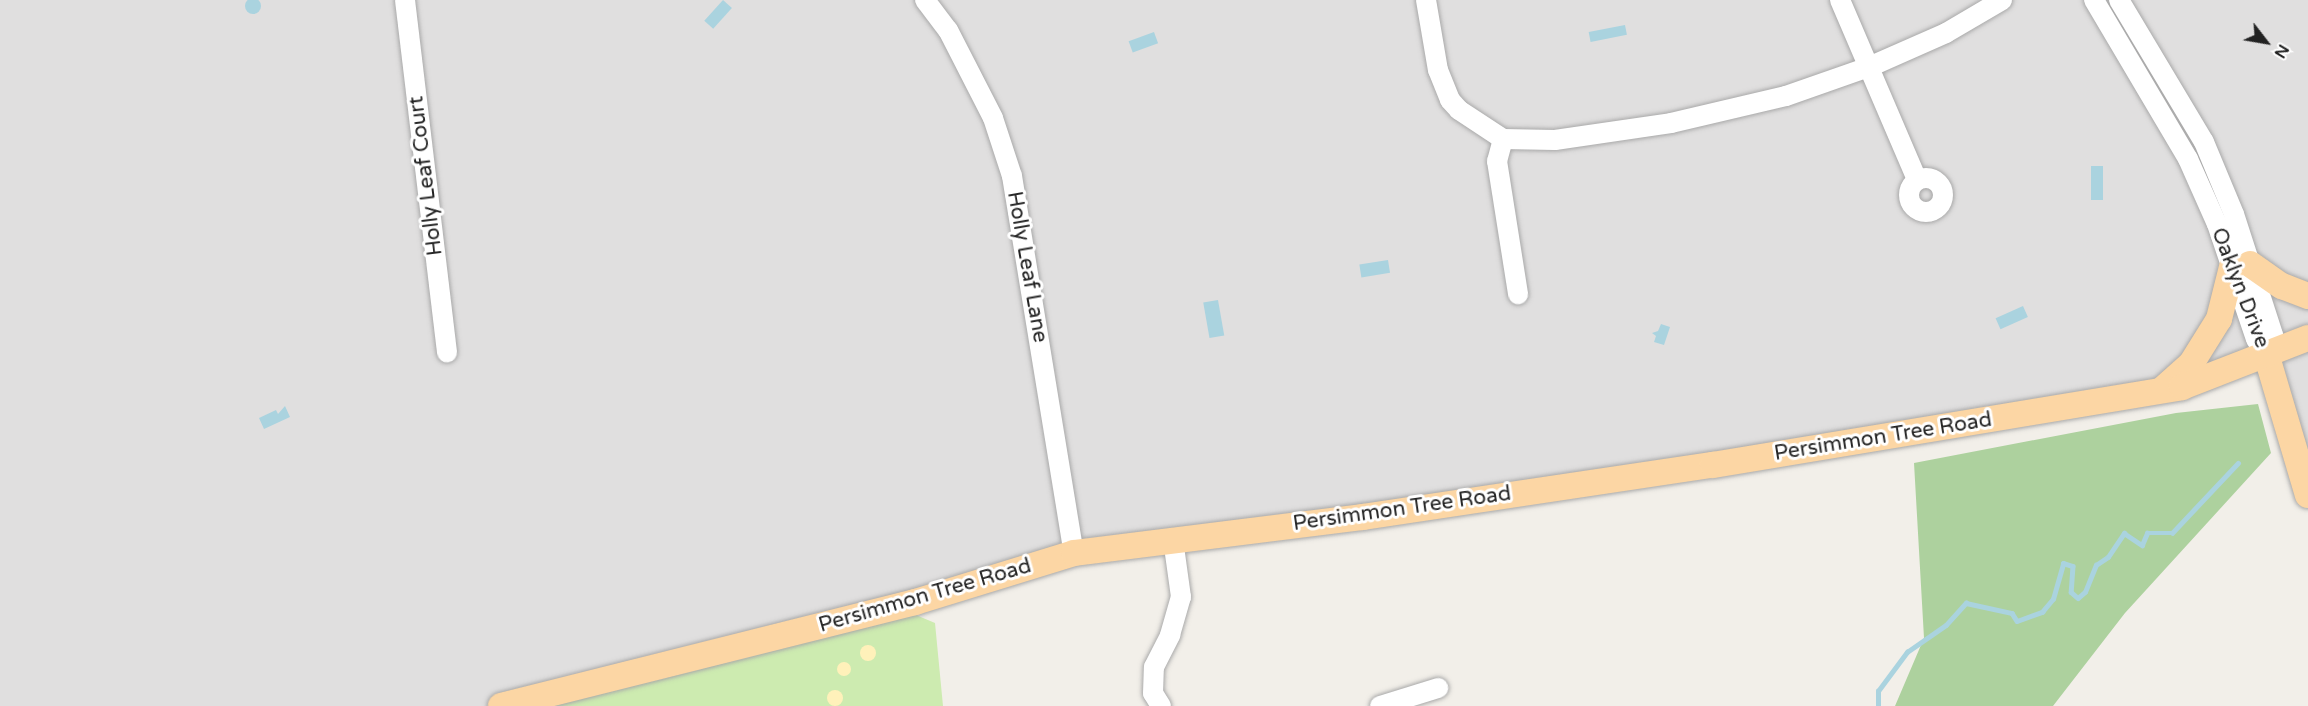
<!DOCTYPE html>
<style>
body{margin:0}
#map{position:relative;width:2308px;height:706px;overflow:hidden;background:#f2efe9;font-family:"Varela Round",sans-serif}
div>[style]{position:absolute}
.residential>*{inset:0;background:#e0dfdf}
.grass>*{inset:0;background:#cdebb0}
.forest>*{inset:0;background:#add19e}
.sand>*{inset:0;background:#fff1ba}
.round{border-radius:50%}
.water>*{inset:0;background:#aad3df;transform-origin:0 0}
.stream>*{height:4.5px;margin:-2.25px;padding:0 2.25px;transform-origin:2.25px;border-radius:2.25px;background:#aad3df}
.roads{filter:drop-shadow(0 0 2px #a9a9a9) drop-shadow(0 0 2px #a9a9a9)}
.minor>*{height:20px;margin:-10px;padding:0 10px;transform-origin:10px;border-radius:10px;background:#fff}
.minor>.ring{margin:-10px;padding:0;box-sizing:content-box;background:none;border:20px solid #fff;border-radius:50%}
.major>*{height:26px;margin:-13px;padding:0 13px;transform-origin:13px;border-radius:13px;background:#fcd6a4}
span{translate:-50% -50%;white-space:nowrap;text-align:center;line-height:1.15;-webkit-text-stroke:6px #fff;paint-order:stroke}
.street-label{font-size:21px;color:#222}
.north{position:absolute;left:2236px;top:12px;width:60px;height:60px;-webkit-text-stroke:4px #fff;paint-order:stroke;rotate:121deg;font-size:16px;font-weight:700;line-height:24px;text-align:center;color:#222}
.north::after{content:'';display:block;margin:auto;width:21px;height:27px;background:#222;clip-path:polygon(50% 0,100% 100%,50% 72%,0 100%)}
</style>
<div id="map">
<div class="residential">
<div style="clip-path:polygon(0 0,2308px 0,2308px 495px,2267px 358px,2182px 387px,1110px 547px,501px 706px,0 706px)"></div>
</div>
<div class="grass">
<div style="clip-path:polygon(904px 610px,935px 623px,943px 706px,530px 706px)"></div>
</div>
<div class="forest">
<div style="clip-path:polygon(2258px 404px,2271px 453px,2125px 613px,2053px 706px,1895px 706px,1924px 638px,1914px 463px,2176px 413px)"></div>
</div>
<div class="sand">
<div class="round" style="left:860px;top:645px;width:16px;height:16px"></div>
<div class="round" style="left:837px;top:662px;width:14px;height:14px"></div>
<div class="round" style="left:827px;top:690px;width:16px;height:16px"></div>
</div>
<div class="water">
<div class="round" style="left:245px;top:-2px;width:16px;height:16px"></div>
<div style="left:723px;top:0;width:12px;height:28px;rotate:42deg"></div>
<div style="left:1625px;top:25px;width:10px;height:37px;rotate:79deg"></div>
<div style="left:1154px;top:32px;width:12px;height:27px;rotate:70deg"></div>
<div style="left:2091px;top:166px;width:12px;height:34px"></div>
<div style="left:1388px;top:260px;width:13px;height:29px;rotate:81deg"></div>
<div style="left:1218px;top:300px;width:36px;height:15px;rotate:80deg"></div>
<div style="left:2023px;top:306px;width:12px;height:30px;rotate:66deg"></div>
<div style="clip-path:polygon(1661px 324px,1670px 327px,1664px 345px,1654px 342px,1656px 336px,1652px 333px,1658px 331px)"></div>
<div style="clip-path:polygon(285px 406px,290px 417px,264px 429px,259px 418px,276px 410px,278px 414px)"></div>
</div>
<div class="stream">
<div style="left:1878px;top:706px;width:15px;rotate:-90deg"></div>
<div style="left:1878px;top:691px;width:49px;rotate:-53.4deg"></div>
<div style="left:1907px;top:652px;width:47px;rotate:-34.7deg"></div>
<div style="left:1946px;top:625px;width:30px;rotate:-48deg"></div>
<div style="left:1966px;top:603px;width:47px;rotate:12.3deg"></div>
<div style="left:2012px;top:613px;width:9px;rotate:58deg"></div>
<div style="left:2017px;top:621px;width:27px;rotate:-20deg"></div>
<div style="left:2042px;top:612px;width:17px;rotate:-50deg"></div>
<div style="left:2053px;top:599px;width:37px;rotate:-74deg"></div>
<div style="left:2063px;top:563px;width:10px;rotate:17deg"></div>
<div style="left:2073px;top:566px;width:26px;rotate:94deg"></div>
<div style="left:2071px;top:592px;width:9px;rotate:41deg"></div>
<div style="left:2078px;top:598px;width:9px;rotate:-41deg"></div>
<div style="left:2085px;top:592px;width:29px;rotate:-68deg"></div>
<div style="left:2096px;top:565px;width:14px;rotate:-34deg"></div>
<div style="left:2108px;top:557px;width:29px;rotate:-56deg"></div>
<div style="left:2124px;top:533px;width:22px;rotate:34deg"></div>
<div style="left:2142px;top:545px;width:13px;rotate:-67deg"></div>
<div style="left:2147px;top:533px;width:25px"></div>
<div style="left:2172px;top:533px;width:96px;rotate:-46.7deg"></div>
</div>
<div class="roads">
<div class="minor">
<div style="left:405px;top:0;width:355px;rotate:83.2deg"></div>
<div style="left:925px;top:0;width:38px;rotate:53deg"></div>
<div style="left:948px;top:30px;width:99px;rotate:62.9deg"></div>
<div style="left:993px;top:118px;width:61px;rotate:71.9deg"></div>
<div style="left:1012px;top:176px;width:382px;rotate:80.7deg"></div>
<div style="left:1426px;top:0;width:71px;rotate:80.3deg"></div>
<div style="left:1438px;top:70px;width:32px;rotate:68deg"></div>
<div style="left:1450px;top:100px;width:13px;rotate:48deg"></div>
<div style="left:1459px;top:110px;width:53px;rotate:33.4deg"></div>
<div style="left:1503px;top:139px;width:52px;rotate:1.1deg"></div>
<div style="left:1555px;top:140px;width:117px;rotate:-8.3deg"></div>
<div style="left:1671px;top:123px;width:118px;rotate:-13.2deg"></div>
<div style="left:1786px;top:96px;width:88px;rotate:-19.3deg"></div>
<div style="left:1869px;top:67px;width:84px;rotate:-23.8deg"></div>
<div style="left:1946px;top:33px;width:65px;rotate:-30.5deg"></div>
<div style="left:1840px;top:0;width:196px;rotate:66.8deg"></div>
<div style="left:2094px;top:0;width:185px;rotate:59.4deg"></div>
<div style="left:2188px;top:159px;width:71px;rotate:66deg"></div>
<div style="left:2217px;top:224px;width:121px;rotate:71.3deg"></div>
<div style="left:2256px;top:339px;width:21px;rotate:59deg"></div>
<div style="left:2119px;top:0;width:165px;rotate:59.1deg"></div>
<div style="left:2204px;top:142px;width:78px;rotate:67.4deg"></div>
<div style="left:2234px;top:214px;width:127px;rotate:72.1deg"></div>
<div style="left:2273px;top:335px;width:23px;rotate:105deg"></div>
<div style="left:1503px;top:139px;width:23px;rotate:105deg"></div>
<div style="left:1497px;top:161px;width:135px;rotate:81deg"></div>
<div class="ring" style="left:1909px;top:178px;width:14px;height:14px"></div>
<div style="left:1161px;top:706px;width:15px;rotate:-122deg"></div>
<div style="left:1153px;top:693px;width:26px;rotate:-88deg"></div>
<div style="left:1154px;top:667px;width:36px;rotate:-63deg"></div>
<div style="left:1170px;top:635px;width:40px;rotate:-74deg"></div>
<div style="left:1181px;top:597px;width:59px;rotate:-97.9deg"></div>
<div style="left:1380px;top:706px;width:61px;rotate:-17.2deg"></div>
</div>
<div class="major">
<div style="left:2250px;top:264px;width:39px;rotate:35deg"></div>
<div style="left:2282px;top:286px;width:28px;rotate:21deg"></div>
<div style="left:2267px;top:357px;width:144px;rotate:73.5deg"></div>
<div style="left:2163px;top:389px;width:38px;rotate:-42deg"></div>
<div style="left:2191px;top:364px;width:53px;rotate:-58.1deg"></div>
<div style="left:2219px;top:319px;width:54px;rotate:-76deg"></div>
<div style="left:501px;top:706px;width:427px;rotate:-14.1deg"></div>
<div style="left:915px;top:602px;width:166px;rotate:-17.1deg"></div>
<div style="left:1074px;top:553px;width:291px;rotate:-7.1deg"></div>
<div style="left:1363px;top:517px;width:354px;rotate:-8.5deg"></div>
<div style="left:1713px;top:465px;width:475px;rotate:-9.4deg"></div>
<div style="left:2182px;top:387px;width:135px;rotate:-21.3deg"></div>
</div>
</div>
<div class="street-label">
<span style="left:426px;top:176px;rotate:-97deg">Holly Leaf Court</span>
<span style="left:1027px;top:267px;rotate:80deg">Holly Leaf Lane</span>
<span style="left:2240px;top:288px;rotate:69deg">Oaklyn Drive</span>
<span style="left:1883px;top:437px;rotate:-9deg">Persimmon Tree Road</span>
<span style="left:1402px;top:509px;rotate:-8deg">Persimmon Tree Road</span>
<span style="left:925px;top:596px;rotate:-16deg">Persimmon Tree Road</span>
</div>
<div class="north">N</div>
</div>
